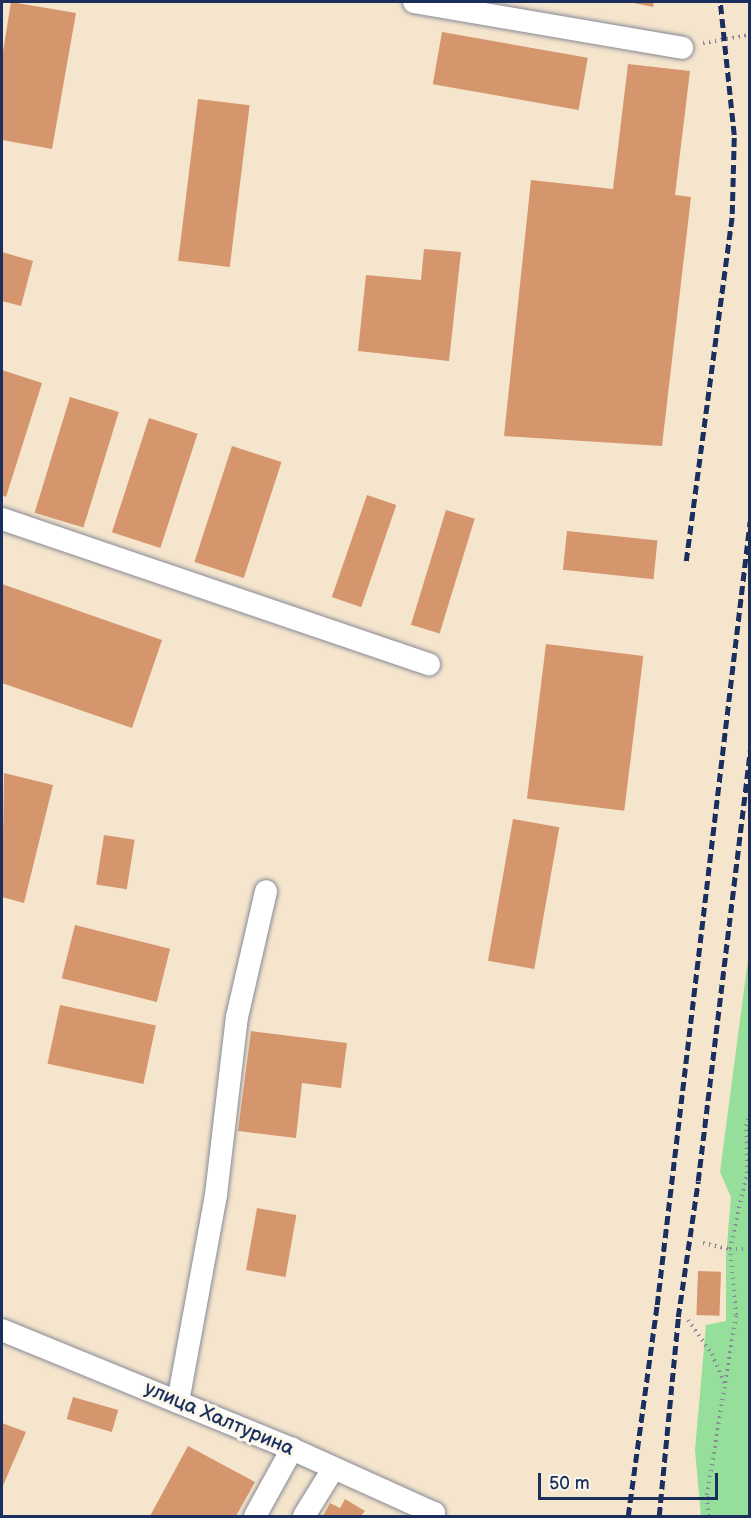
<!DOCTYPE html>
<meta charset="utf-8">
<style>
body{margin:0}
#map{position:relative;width:751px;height:1518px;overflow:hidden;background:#f5e5cd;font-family:"Balsamiq Sans",sans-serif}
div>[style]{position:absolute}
.green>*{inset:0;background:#95df9a}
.building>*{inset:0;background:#d5966d;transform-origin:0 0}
.path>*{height:4px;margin-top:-2px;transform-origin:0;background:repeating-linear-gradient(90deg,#888a96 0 1.5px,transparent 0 6px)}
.roads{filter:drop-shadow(0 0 2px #888a96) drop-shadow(0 0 2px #888a96)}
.minor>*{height:22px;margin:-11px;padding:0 11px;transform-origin:11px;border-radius:11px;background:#fff}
.rail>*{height:4.5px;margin-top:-2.25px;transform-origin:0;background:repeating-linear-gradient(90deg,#1b2f5e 0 9px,transparent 0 13.5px)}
span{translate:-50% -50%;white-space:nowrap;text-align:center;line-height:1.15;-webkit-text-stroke:6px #fbf7ec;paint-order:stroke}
.street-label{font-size:20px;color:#1b2f5e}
.frame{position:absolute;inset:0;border:3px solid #1b2f5e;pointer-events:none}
.scale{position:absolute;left:538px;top:1473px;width:180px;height:27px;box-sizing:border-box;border:3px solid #1b2f5e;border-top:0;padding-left:8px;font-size:18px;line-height:21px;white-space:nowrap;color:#1b2f5e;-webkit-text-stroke:4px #fbf7ec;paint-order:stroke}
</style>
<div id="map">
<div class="green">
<div style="clip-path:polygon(749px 952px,749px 1516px,701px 1516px,695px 1450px,706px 1325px,726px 1321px,726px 1256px,731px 1197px,720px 1172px)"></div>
</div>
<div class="building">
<div style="clip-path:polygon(11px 2px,76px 13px,52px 149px,2px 140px,2px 58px)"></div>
<div style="clip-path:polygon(629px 2px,654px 2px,653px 7px)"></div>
<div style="left:442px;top:32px;width:148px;height:53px;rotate:10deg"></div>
<div style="clip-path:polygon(628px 64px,690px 71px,675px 195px,691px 197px,662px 446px,504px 436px,531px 180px,613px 189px)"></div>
<div style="left:198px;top:99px;width:52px;height:163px;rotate:7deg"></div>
<div style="clip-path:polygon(424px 249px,461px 252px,449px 361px,358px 351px,366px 275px,421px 280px)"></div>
<div style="clip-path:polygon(2px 252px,33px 261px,21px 306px,2px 301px)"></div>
<div style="clip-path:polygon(2px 370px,42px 383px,6px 497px,2px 495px)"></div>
<div style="left:70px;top:397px;width:51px;height:121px;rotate:17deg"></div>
<div style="left:149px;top:418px;width:51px;height:120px;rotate:18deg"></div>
<div style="left:232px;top:446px;width:52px;height:122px;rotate:18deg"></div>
<div style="left:367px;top:495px;width:31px;height:108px;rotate:19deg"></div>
<div style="left:446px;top:510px;width:30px;height:120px;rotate:17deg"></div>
<div style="left:567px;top:531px;width:91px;height:39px;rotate:6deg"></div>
<div style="clip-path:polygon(2px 584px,162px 640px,132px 728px,2px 683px)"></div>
<div style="left:546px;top:644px;width:98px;height:156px;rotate:7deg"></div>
<div style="clip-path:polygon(4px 773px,53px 785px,24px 903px,2px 897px)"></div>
<div style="left:513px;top:819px;width:47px;height:144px;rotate:10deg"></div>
<div style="left:104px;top:835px;width:31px;height:50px;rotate:9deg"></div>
<div style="left:75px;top:925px;width:98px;height:55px;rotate:14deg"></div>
<div style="left:60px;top:1005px;width:98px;height:60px;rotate:12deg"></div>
<div style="clip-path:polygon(251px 1031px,347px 1043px,341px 1088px,302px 1083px,296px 1138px,238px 1131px)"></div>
<div style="left:257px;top:1208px;width:40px;height:63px;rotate:10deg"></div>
<div style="left:698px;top:1271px;width:23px;height:44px;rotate:2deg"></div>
<div style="left:73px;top:1397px;width:47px;height:23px;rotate:16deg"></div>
<div style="clip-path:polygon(2px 1423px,26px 1432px,2px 1488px)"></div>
<div style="clip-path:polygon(188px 1446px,255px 1482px,236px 1516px,150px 1516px)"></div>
<div style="clip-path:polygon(345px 1499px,365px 1511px,361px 1516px,323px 1516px,330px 1503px,340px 1508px)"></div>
</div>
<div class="path">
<div style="left:703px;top:43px;width:48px;rotate:-9.7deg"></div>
<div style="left:703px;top:1243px;width:28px;rotate:13deg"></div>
<div style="left:730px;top:1249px;width:20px"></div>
<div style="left:688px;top:1320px;width:42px;rotate:54.8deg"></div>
<div style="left:712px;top:1354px;width:36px;rotate:67deg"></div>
<div style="left:708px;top:1516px;width:21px;rotate:-93deg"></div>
<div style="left:707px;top:1495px;width:182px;rotate:-80.8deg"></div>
<div style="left:736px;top:1315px;width:66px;rotate:-95.2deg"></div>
<div style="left:730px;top:1249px;width:78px;rotate:-77.4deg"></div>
<div style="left:747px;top:1173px;width:47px;rotate:-91.2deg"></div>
<div style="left:746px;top:1126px;width:12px;rotate:-70deg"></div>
</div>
<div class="roads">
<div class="minor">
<div style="left:414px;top:2px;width:272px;rotate:9.7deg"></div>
<div style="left:2px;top:519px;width:451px;rotate:18.8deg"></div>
<div style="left:2px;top:1330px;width:313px;rotate:22.3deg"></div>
<div style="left:292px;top:1449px;width:156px;rotate:24.3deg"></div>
<div style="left:434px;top:1513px;width:3px;rotate:108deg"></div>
<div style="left:178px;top:1402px;width:210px;rotate:-79.6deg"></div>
<div style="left:216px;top:1195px;width:179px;rotate:-83.3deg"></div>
<div style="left:237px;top:1017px;width:129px;rotate:-77deg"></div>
<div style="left:255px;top:1516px;width:77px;rotate:-61.1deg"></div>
<div style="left:304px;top:1516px;width:55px;rotate:-58.3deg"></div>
</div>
</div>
<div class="rail">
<div style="left:686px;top:561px;width:350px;rotate:-82.4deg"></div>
<div style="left:732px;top:214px;width:79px;rotate:-88.5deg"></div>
<div style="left:734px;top:135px;width:134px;rotate:-96deg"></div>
<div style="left:628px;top:1516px;width:213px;rotate:-82.2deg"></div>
<div style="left:657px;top:1305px;width:789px;rotate:-83.24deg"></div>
<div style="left:659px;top:1516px;width:200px;rotate:-84.5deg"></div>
<div style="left:678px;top:1317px;width:137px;rotate:-81.6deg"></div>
<div style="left:698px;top:1181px;width:434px;rotate:-83.1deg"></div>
</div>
<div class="street-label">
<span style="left:219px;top:1419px;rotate:23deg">улица Халтурина</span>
</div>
<div class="frame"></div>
<div class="scale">50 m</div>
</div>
